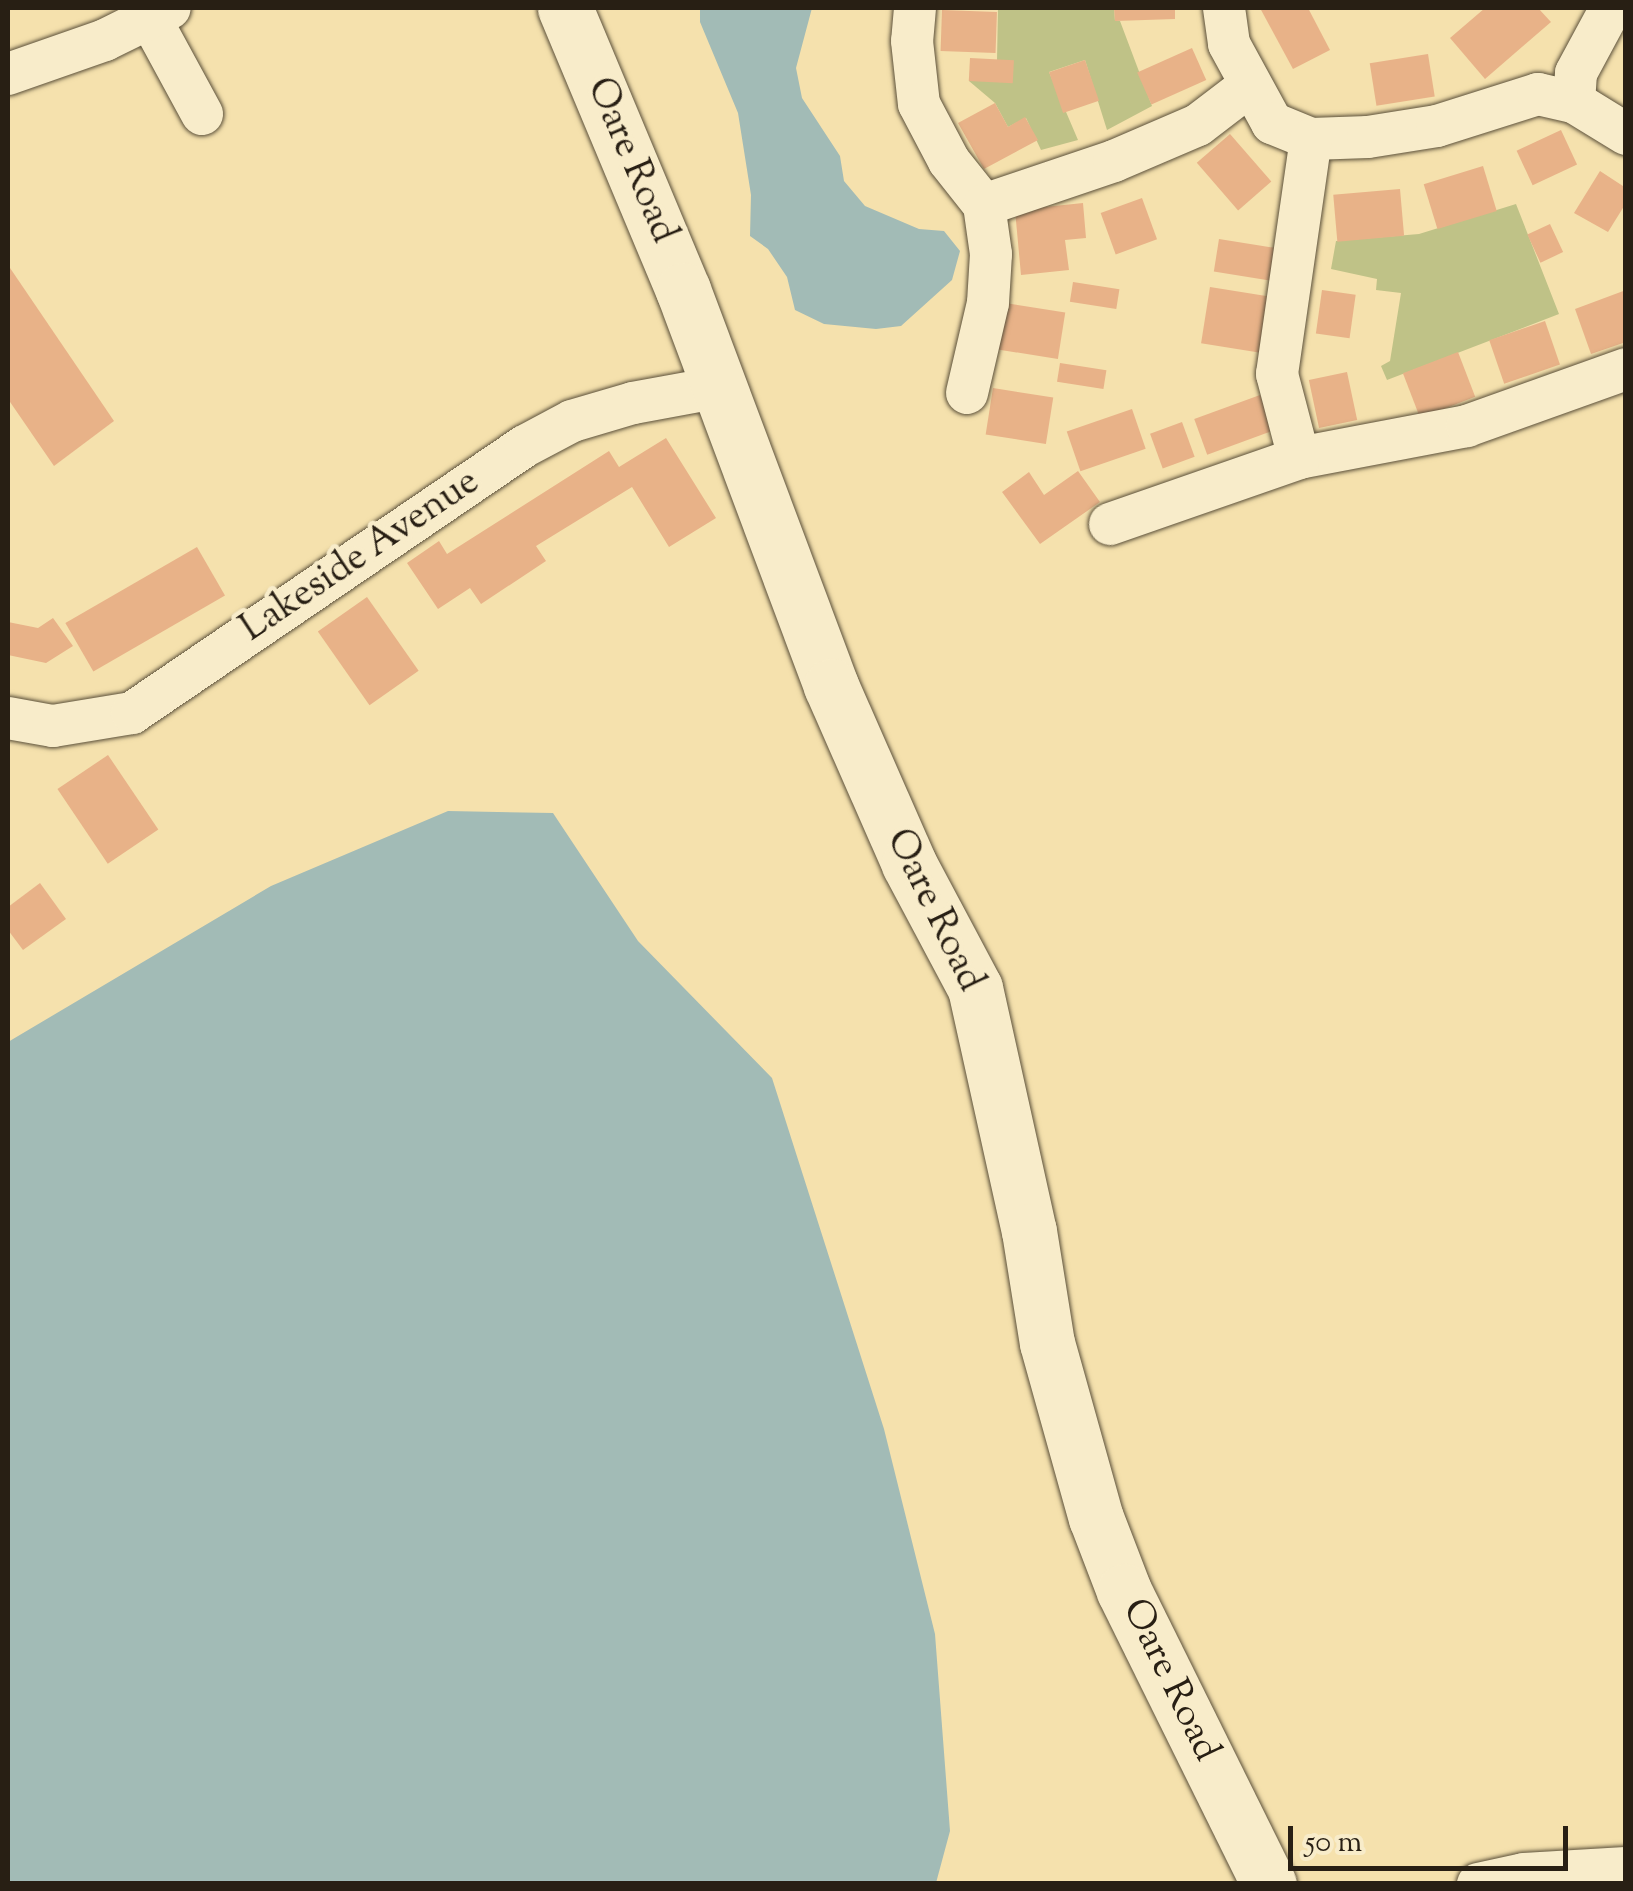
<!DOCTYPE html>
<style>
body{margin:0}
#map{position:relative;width:1633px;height:1891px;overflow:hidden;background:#f5e1ad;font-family:"Sorts Mill Goudy",serif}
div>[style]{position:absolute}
.green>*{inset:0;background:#bfc287}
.water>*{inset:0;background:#a2bbb6}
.building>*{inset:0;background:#e8b288;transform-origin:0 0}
.roads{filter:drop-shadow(0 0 2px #5b503a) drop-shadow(0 0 2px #5b503a)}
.street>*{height:42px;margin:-21px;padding:0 21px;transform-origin:21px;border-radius:21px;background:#f8ecca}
.secondary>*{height:55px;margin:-27.5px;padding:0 27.5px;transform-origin:27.5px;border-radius:27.5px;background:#f8ecca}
span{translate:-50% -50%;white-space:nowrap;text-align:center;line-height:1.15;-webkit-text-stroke:9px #f8ecca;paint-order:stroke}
.street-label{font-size:38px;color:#281f14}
.frame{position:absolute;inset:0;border:10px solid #281f14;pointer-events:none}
.scale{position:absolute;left:1288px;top:1826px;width:280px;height:45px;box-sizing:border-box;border:5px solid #281f14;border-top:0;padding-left:12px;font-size:30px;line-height:35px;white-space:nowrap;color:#281f14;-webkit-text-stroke:8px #f8ecca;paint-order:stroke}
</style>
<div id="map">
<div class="green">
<div style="clip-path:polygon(998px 8px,1114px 8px,1115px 21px,1120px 21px,1152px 106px,1107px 130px,1085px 60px,1049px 72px,1078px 140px,1041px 150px,1026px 118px,1008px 127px,995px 103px,969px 81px,1011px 81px,1013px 61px,997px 60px)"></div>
<div style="clip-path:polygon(1516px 204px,1559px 314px,1387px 380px,1381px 366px,1390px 361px,1401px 293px,1376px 290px,1377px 279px,1331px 269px,1336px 241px,1419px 234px)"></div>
</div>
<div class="water">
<div style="clip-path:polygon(700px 8px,812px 8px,796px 68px,802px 98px,840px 156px,844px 181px,865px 206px,919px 229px,944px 231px,960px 251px,952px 280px,901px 326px,876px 329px,824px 324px,795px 310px,787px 277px,768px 249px,750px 236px,751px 195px,738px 113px,700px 22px)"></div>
<div style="clip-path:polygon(448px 811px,553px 813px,638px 941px,772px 1078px,884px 1429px,935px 1634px,950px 1831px,936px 1883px,8px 1883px,8px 1042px,271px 886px)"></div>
</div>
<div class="building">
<div style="clip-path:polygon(1114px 8px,1175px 8px,1175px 19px,1115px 21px)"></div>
<div style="clip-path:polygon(1260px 8px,1308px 8px,1330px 50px,1293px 69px)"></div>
<div style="clip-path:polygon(1485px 8px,1538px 8px,1551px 22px,1485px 79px,1450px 38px)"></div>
<div style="left:942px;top:10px;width:55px;height:41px;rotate:2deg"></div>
<div style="left:1192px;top:48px;width:35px;height:60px;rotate:66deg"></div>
<div style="left:1428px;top:54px;width:43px;height:59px;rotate:81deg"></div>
<div style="left:970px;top:58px;width:44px;height:23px;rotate:3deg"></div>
<div style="left:1085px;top:60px;width:43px;height:38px;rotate:71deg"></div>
<div style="clip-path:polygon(995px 103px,1008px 127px,1025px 117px,1038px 140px,984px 169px,958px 123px)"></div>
<div style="left:1561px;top:130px;width:38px;height:49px;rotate:65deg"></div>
<div style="left:1230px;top:134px;width:63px;height:44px;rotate:49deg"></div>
<div style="left:1483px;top:166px;width:47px;height:62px;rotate:73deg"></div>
<div style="clip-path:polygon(1600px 171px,1626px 188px,1626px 203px,1608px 232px,1574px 213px)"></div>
<div style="left:1400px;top:189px;width:47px;height:67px;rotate:85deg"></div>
<div style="left:1142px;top:198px;width:44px;height:44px;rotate:70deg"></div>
<div style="clip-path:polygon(1083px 203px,1086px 238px,1065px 240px,1069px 270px,1021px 275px,1015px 210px)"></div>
<div style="left:1550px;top:224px;width:31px;height:25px;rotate:65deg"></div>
<div style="left:1219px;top:239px;width:58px;height:33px;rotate:9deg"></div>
<div style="clip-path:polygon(8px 265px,114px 421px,54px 466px,8px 399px)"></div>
<div style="left:1073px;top:282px;width:47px;height:20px;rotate:9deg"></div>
<div style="left:1210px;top:287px;width:60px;height:57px;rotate:9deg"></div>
<div style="left:1322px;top:290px;width:34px;height:44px;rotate:8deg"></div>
<div style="clip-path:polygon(1626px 290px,1626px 342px,1591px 354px,1575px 309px)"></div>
<div style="left:1005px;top:303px;width:61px;height:47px;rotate:9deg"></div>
<div style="left:1545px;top:321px;width:46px;height:59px;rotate:71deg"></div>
<div style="left:1458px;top:352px;width:48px;height:59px;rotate:69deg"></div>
<div style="left:1060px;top:363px;width:47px;height:19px;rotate:9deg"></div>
<div style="left:1347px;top:372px;width:49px;height:39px;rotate:78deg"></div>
<div style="left:993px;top:388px;width:61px;height:47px;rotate:9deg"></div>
<div style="left:1260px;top:395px;width:38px;height:70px;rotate:70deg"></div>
<div style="left:1132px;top:409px;width:42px;height:69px;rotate:71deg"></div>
<div style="left:1182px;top:422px;width:37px;height:34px;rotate:70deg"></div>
<div style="clip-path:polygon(666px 438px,716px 518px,669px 547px,632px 487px,536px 546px,546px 561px,481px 604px,470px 588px,438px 609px,407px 563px,439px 541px,447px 554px,609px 451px,619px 467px)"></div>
<div style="clip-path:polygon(1078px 471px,1100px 502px,1040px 544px,1002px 492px,1029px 472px,1044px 495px)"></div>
<div style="left:197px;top:547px;width:56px;height:152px;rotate:60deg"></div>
<div style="left:367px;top:597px;width:90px;height:60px;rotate:55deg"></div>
<div style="clip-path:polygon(53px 618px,73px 646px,46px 663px,8px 655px,8px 622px,38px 628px)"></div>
<div style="left:108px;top:755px;width:90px;height:61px;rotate:56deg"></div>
<div style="clip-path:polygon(40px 883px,66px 919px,23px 950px,8px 930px,8px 907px)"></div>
</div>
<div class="roads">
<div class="street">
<div style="left:915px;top:8px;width:33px;rotate:95deg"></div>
<div style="left:912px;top:41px;width:63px;rotate:83.7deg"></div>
<div style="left:919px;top:104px;width:64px;rotate:62.2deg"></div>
<div style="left:949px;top:161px;width:56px;rotate:51.5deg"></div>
<div style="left:1224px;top:8px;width:36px;rotate:82deg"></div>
<div style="left:1229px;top:44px;width:90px;rotate:61.4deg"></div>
<div style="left:1272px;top:123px;width:42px;rotate:22.3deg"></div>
<div style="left:1311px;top:139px;width:57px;rotate:-2deg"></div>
<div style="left:1368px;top:137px;width:70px;rotate:-9.1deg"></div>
<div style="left:1437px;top:126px;width:106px;rotate:-17.6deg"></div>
<div style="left:1538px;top:94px;width:37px;rotate:13deg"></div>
<div style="left:1574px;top:102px;width:61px;rotate:31.6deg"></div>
<div style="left:151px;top:20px;width:107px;rotate:61.5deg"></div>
<div style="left:8px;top:74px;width:103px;rotate:-19.3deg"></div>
<div style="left:105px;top:40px;width:72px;rotate:-26.2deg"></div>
<div style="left:1574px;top:102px;width:29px;rotate:-86deg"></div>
<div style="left:1576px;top:73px;width:74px;rotate:-61.7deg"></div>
<div style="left:967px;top:393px;width:92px;rotate:-76.9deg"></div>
<div style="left:988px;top:303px;width:49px;rotate:-86.5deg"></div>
<div style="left:991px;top:254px;width:49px;rotate:-98.1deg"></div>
<div style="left:984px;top:205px;width:137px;rotate:-18.7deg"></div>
<div style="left:1114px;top:161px;width:91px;rotate:-23.2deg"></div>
<div style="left:1198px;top:125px;width:64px;rotate:-37.4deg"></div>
<div style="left:1299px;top:458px;width:171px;rotate:-10.8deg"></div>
<div style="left:1467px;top:426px;width:169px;rotate:-19.7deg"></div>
<div style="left:1110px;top:524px;width:200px;rotate:-19.2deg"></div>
<div style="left:1299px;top:458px;width:87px;rotate:-104.7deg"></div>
<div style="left:1277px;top:374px;width:237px;rotate:-81.8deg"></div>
<div style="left:8px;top:718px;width:46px;rotate:10.1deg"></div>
<div style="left:53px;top:726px;width:80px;rotate:-9.3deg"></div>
<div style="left:132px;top:713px;width:475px;rotate:-34.2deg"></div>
<div style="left:525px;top:446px;width:53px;rotate:-28deg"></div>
<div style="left:572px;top:421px;width:64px;rotate:-16.4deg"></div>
<div style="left:633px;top:403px;width:88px;rotate:-10.4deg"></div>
<div style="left:1478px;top:1884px;width:47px;rotate:-12.3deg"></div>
<div style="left:1524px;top:1874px;width:102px;rotate:-3.4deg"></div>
</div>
<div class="secondary">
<div style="left:565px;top:8px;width:306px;rotate:67.3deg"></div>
<div style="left:683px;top:290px;width:423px;rotate:69.5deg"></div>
<div style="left:831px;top:686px;width:194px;rotate:66.3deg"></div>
<div style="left:909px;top:864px;width:140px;rotate:62deg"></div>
<div style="left:975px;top:988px;width:249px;rotate:77.5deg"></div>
<div style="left:1029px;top:1231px;width:113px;rotate:80.9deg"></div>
<div style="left:1047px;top:1343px;width:182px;rotate:74.4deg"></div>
<div style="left:1096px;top:1518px;width:78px;rotate:69deg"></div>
<div style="left:1124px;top:1591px;width:327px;rotate:63.7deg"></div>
</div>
</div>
<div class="street-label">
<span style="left:630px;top:161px;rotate:67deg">Oare Road</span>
<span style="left:361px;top:557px;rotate:-34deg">Lakeside Avenue</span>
<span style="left:933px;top:911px;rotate:64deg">Oare Road</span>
<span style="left:1169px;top:1681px;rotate:64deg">Oare Road</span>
</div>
<div class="frame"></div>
<div class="scale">50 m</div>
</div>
